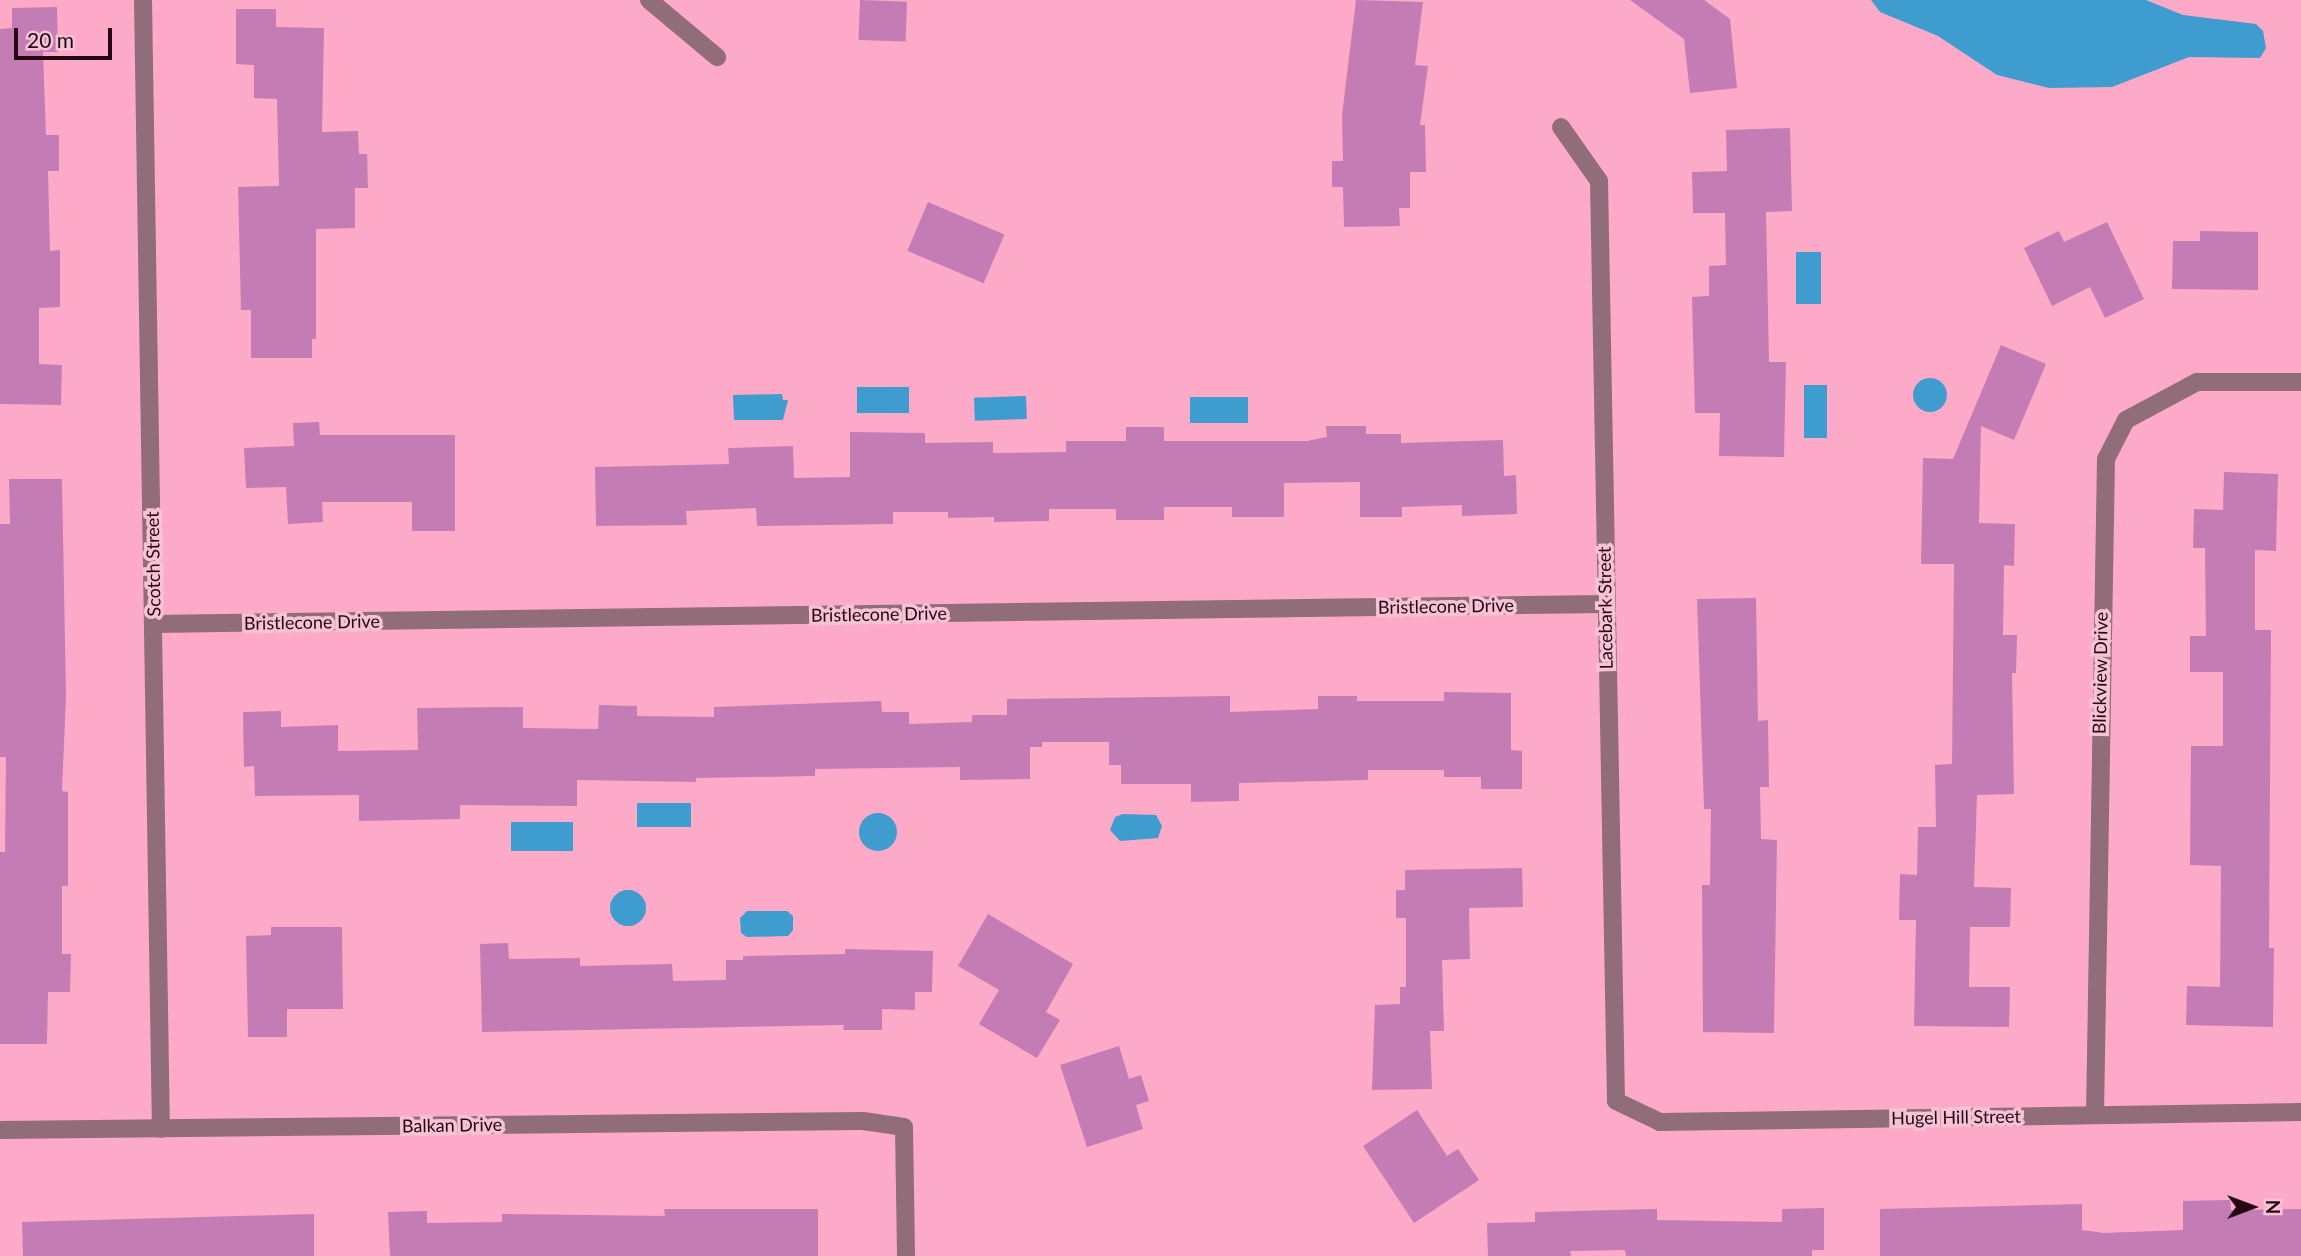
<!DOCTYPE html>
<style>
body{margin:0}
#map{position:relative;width:2301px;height:1256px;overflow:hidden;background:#fda9c8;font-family:Lato,sans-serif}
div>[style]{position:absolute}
.water>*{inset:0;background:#3e9cce;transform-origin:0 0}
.round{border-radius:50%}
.building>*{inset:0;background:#c47db4;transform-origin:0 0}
.minor>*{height:18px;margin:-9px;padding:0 9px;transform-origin:9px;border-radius:9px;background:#906d79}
span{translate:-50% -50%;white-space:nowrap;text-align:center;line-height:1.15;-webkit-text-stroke:7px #f6c2d4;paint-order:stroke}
.street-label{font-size:18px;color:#250714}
.north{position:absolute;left:2217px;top:1172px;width:70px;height:70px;-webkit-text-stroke:5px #f6c2d4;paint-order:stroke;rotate:90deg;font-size:19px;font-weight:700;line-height:28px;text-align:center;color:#250714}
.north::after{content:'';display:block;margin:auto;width:24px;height:32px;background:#250714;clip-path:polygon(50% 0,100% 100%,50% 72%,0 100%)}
.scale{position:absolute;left:14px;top:28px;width:98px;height:32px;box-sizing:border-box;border:4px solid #250714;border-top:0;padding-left:9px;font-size:21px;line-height:24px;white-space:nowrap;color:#250714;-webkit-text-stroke:5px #f6c2d4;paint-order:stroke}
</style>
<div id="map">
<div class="water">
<div style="clip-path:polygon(1871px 0,2146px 0,2183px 15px,2256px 24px,2263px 31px,2266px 48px,2260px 58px,2189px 57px,2112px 87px,2049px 88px,1997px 75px,1938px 36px,1880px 12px)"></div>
<div style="left:1796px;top:252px;width:25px;height:52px"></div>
<div class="round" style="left:1913px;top:378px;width:34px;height:34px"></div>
<div style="left:1804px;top:385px;width:23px;height:53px"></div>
<div style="left:909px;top:387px;width:26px;height:52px;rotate:90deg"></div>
<div style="clip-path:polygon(782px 394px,783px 400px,788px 400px,783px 420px,734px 420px,733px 395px)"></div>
<div style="left:1026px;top:396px;width:23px;height:52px;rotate:88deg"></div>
<div style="left:1190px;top:397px;width:58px;height:26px"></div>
<div style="left:637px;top:803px;width:54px;height:24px"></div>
<div class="round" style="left:859px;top:813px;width:38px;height:38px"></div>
<div style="clip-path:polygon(1123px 814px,1156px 815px,1162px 826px,1158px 838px,1120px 841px,1110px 830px,1115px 817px)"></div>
<div style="left:511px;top:822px;width:62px;height:29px"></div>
<div class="round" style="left:610px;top:890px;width:36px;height:36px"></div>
<div style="clip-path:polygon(747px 911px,787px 911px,793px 916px,793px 930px,788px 936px,747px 937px,741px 933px,740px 918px)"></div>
</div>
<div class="building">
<div style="left:860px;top:0;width:47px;height:40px;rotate:2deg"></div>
<div style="clip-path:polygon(1356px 0,1423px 2px,1415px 65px,1428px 66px,1420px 125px,1425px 125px,1426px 172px,1410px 172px,1410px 208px,1399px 208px,1400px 226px,1344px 227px,1343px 187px,1332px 187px,1332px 161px,1343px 161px,1342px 115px)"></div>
<div style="clip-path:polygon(1630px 0,1704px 0,1730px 19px,1737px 88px,1690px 93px,1684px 39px)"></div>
<div style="clip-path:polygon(57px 7px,58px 52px,43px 52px,46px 135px,59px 135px,59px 171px,48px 171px,50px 251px,60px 250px,60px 307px,39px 308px,39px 364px,62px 365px,61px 405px,0 404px,0 29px,12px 28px,12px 8px)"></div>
<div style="clip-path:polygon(236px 9px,276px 9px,276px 27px,324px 28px,322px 132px,358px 131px,359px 154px,367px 154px,368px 188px,355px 188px,355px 228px,316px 229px,316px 339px,312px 339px,312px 358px,251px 358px,251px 310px,241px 310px,238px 187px,279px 186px,277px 99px,254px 98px,254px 65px,236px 64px)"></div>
<div style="clip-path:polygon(1790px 128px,1792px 211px,1766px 212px,1769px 362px,1786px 362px,1784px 457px,1719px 456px,1720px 413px,1695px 413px,1692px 297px,1709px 296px,1709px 266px,1726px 265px,1725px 213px,1693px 213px,1692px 172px,1727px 171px,1726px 130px)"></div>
<div style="left:928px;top:202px;width:83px;height:53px;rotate:23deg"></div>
<div style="clip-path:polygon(2107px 222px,2144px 299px,2105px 318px,2090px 287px,2052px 306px,2024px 248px,2059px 231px,2064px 242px)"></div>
<div style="clip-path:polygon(2200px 231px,2258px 232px,2258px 290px,2172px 289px,2173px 241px,2200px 241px)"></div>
<div style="clip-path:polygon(2001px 345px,2046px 364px,2014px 440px,1981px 426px,1979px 523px,2015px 524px,2014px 566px,2004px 565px,2003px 635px,2017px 635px,2016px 673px,2012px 673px,2014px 794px,1977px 795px,1974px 887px,2011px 888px,2010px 927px,1970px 927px,1969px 987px,2010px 987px,2009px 1027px,1914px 1026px,1916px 920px,1899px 920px,1900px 874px,1917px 875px,1918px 827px,1936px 827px,1935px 765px,1952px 764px,1954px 564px,1921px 564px,1923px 458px,1953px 459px)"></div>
<div style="clip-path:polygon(319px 422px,320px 435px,455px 435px,455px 531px,412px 531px,412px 502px,322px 502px,323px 522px,288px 524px,286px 487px,246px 488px,244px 448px,294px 446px,293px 423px)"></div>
<div style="clip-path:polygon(1326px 426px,1366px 426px,1366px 434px,1401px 434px,1401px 443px,1503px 440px,1504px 476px,1516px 475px,1517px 514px,1462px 516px,1462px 505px,1402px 507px,1402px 517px,1360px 517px,1360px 482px,1284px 483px,1284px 517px,1232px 517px,1232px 507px,1164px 507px,1164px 520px,1116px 520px,1116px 509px,1049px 509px,1049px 521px,994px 522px,994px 517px,948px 518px,948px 512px,893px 512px,893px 524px,757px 526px,756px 508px,686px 511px,687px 525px,596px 526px,595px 467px,729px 464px,728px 448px,793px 446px,794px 478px,850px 477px,850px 432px,925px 433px,925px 443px,993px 442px,993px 453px,1066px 452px,1066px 441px,1126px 441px,1126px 427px,1164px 427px,1164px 441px,1307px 441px,1327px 437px)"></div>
<div style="clip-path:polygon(2224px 472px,2278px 474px,2276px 551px,2255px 550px,2255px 630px,2271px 630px,2269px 948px,2274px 948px,2273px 1027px,2186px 1025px,2187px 986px,2220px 987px,2221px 866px,2190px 865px,2191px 746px,2223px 746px,2223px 672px,2190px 672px,2190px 636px,2206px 636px,2205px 548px,2193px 548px,2194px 509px,2223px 510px)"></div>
<div style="clip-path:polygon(9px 479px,62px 479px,66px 697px,62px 791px,68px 792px,68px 886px,62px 886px,62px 954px,71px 954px,70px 992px,48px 992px,47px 1044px,0 1044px,0 852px,5px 852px,6px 757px,0 757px,0 524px,10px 524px)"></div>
<div style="clip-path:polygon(1756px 598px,1758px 721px,1768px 720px,1769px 787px,1760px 787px,1761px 839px,1777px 840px,1774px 1033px,1703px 1032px,1702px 885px,1710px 885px,1711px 809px,1704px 809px,1697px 599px)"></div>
<div style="clip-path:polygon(1444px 692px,1511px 693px,1511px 750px,1522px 751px,1522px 789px,1481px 789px,1481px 777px,1444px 777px,1444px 770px,1368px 770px,1368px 780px,1239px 783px,1239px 801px,1191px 802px,1191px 784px,1121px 784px,1121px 765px,1109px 765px,1109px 742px,1042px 742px,1042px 747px,1030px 747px,1030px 779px,960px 780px,960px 767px,815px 769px,815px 776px,696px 778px,696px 782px,577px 780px,577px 806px,460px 805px,460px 819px,359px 821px,359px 795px,255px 796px,254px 766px,244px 767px,243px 712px,281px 711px,281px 727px,338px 725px,338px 751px,418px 750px,417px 708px,523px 707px,523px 728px,598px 729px,599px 705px,637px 706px,637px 716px,714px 717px,714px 707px,881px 701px,882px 712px,909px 712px,909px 724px,972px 722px,972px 715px,1007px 715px,1007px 699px,1230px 696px,1230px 712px,1318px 709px,1318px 696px,1357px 696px,1357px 701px,1444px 701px)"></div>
<div style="clip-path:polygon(1522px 868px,1523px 907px,1469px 908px,1470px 959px,1442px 960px,1444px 1031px,1430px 1031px,1432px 1089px,1372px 1090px,1375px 1005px,1400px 1004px,1400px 987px,1406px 987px,1406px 918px,1396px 918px,1396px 890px,1405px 890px,1405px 870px)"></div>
<div style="clip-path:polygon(988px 914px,1073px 964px,1046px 1012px,1060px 1020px,1037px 1058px,979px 1024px,999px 990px,958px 966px)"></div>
<div style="clip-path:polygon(271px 927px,342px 927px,343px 1009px,287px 1009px,287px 1037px,248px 1037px,246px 936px,271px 935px)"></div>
<div style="clip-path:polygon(508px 943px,509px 959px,580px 958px,580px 966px,672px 964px,673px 981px,726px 980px,726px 960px,743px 960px,743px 956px,845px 954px,845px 949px,933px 951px,932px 992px,915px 992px,915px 1010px,882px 1009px,882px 1030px,843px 1030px,844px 1025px,482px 1032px,480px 944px)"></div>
<div style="clip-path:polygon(1119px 1046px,1129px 1079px,1141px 1075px,1149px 1101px,1136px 1105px,1143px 1129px,1087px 1147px,1060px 1065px)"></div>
<div style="clip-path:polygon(1417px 1110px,1447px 1156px,1458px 1149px,1479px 1180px,1414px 1223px,1363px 1146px)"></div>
<div style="clip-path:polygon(2230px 1200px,2231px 1210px,2301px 1209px,2301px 1256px,1880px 1256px,1880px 1209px,2082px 1204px,2082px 1230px,2104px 1233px,2183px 1230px,2183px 1201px)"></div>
<div style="clip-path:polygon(1824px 1208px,1824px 1250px,1812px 1250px,1812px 1256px,1626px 1256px,1625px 1250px,1570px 1251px,1571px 1256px,1488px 1256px,1487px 1223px,1535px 1222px,1535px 1212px,1657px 1209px,1657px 1220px,1782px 1222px,1782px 1209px)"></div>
<div style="clip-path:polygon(664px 1209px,818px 1209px,818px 1256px,390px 1256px,388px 1212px,427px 1211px,427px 1223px,502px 1222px,502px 1214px,665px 1216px)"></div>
<div style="clip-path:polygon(314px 1214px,314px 1256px,23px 1256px,22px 1222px)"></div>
</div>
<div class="minor">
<div style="left:143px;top:0;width:1129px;rotate:89.09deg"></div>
<div style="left:649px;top:0;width:89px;rotate:40deg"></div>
<div style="left:1561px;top:127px;width:66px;rotate:54.9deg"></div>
<div style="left:1599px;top:181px;width:920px;rotate:88.94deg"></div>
<div style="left:1616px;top:1101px;width:49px;rotate:25.5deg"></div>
<div style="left:1660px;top:1122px;width:641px;rotate:-0.89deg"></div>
<div style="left:154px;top:624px;width:1451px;rotate:-0.79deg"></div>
<div style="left:2095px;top:1115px;width:656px;rotate:-89.04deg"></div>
<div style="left:2106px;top:459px;width:44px;rotate:-62.9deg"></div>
<div style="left:2126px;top:420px;width:81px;rotate:-28.2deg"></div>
<div style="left:2197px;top:382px;width:104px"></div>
<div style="left:0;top:1130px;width:863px;rotate:-0.6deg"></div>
<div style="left:863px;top:1121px;width:41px;rotate:8.3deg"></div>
<div style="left:904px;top:1127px;width:129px;rotate:89.1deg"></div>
</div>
<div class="street-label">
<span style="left:153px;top:564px;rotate:-91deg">Scotch Street</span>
<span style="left:1446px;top:606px;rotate:-1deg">Bristlecone Drive</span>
<span style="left:1605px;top:608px;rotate:-91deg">Lacebark Street</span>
<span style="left:879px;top:614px;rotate:-1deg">Bristlecone Drive</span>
<span style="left:312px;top:622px;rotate:-1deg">Bristlecone Drive</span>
<span style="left:2100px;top:673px;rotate:-89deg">Blickview Drive</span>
<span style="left:1956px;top:1117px;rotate:-1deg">Hugel Hill Street</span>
<span style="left:452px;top:1125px;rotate:-1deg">Balkan Drive</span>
</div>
<div class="north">N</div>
<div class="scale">20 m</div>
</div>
